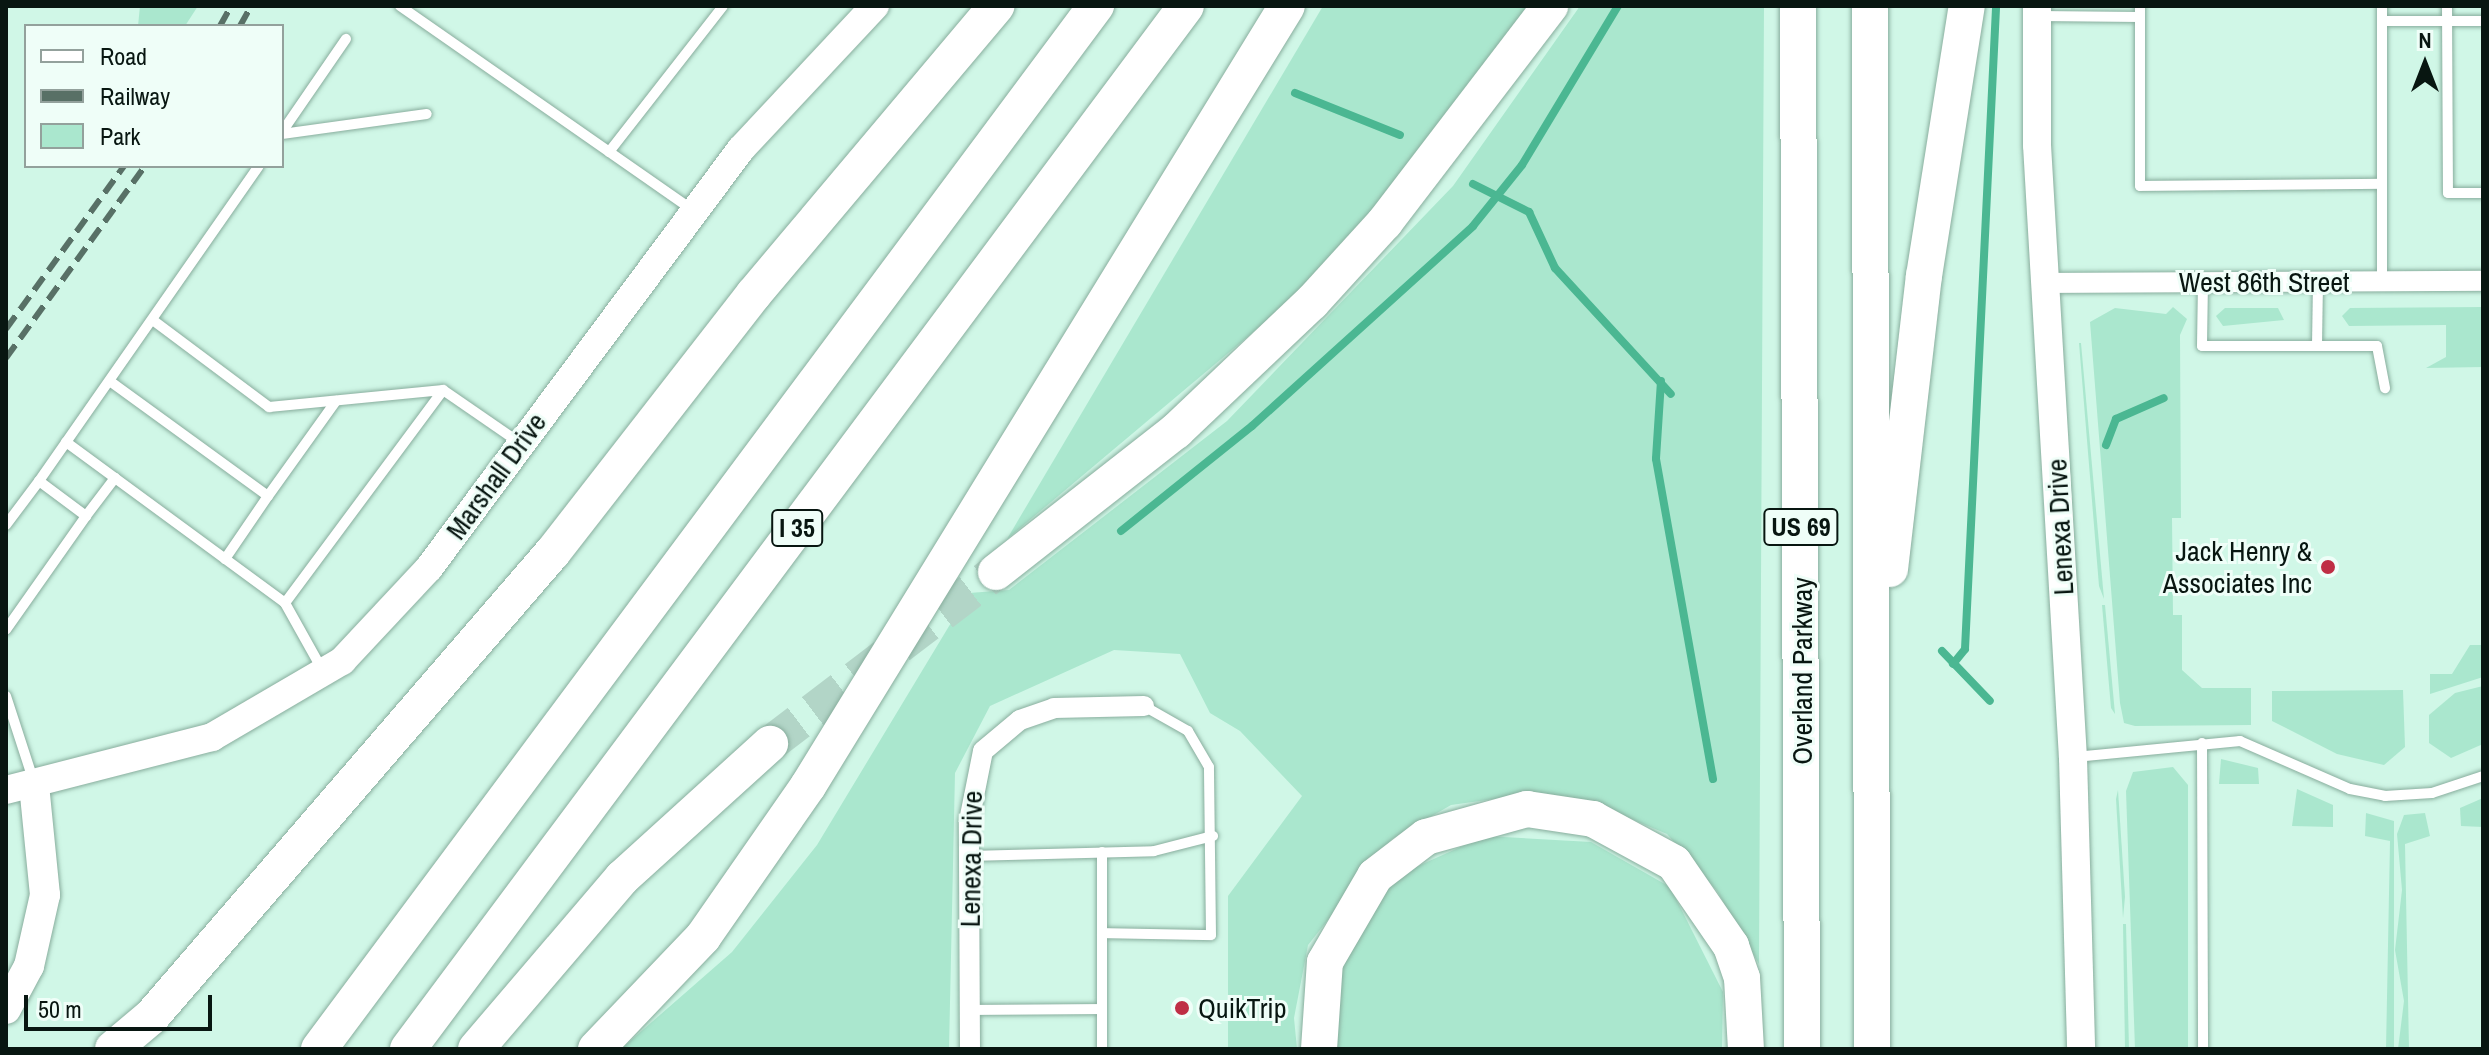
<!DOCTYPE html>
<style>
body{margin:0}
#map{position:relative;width:2489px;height:1055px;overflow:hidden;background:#d0f7e7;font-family:"Archivo Narrow",sans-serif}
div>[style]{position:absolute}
.green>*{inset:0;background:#aae7ce}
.stream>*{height:8px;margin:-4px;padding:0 4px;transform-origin:4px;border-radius:4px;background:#4bb792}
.highway-tunnel>*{height:36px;margin-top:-18px;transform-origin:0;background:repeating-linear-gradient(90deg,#b2d5c7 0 36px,transparent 0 54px)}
.roads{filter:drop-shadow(0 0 2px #88ad9d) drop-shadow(0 0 2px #88ad9d)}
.lane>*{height:10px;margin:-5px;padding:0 5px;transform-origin:5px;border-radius:5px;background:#fff}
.street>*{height:20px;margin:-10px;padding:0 10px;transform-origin:10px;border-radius:10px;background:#fff}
.secondary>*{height:28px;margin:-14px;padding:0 14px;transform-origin:14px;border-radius:14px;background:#fff}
.primary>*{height:30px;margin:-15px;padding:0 15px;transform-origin:15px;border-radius:15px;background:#fff}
.highway>*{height:36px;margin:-18px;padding:0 18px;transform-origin:18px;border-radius:18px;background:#fff}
.rail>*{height:6px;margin-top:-3px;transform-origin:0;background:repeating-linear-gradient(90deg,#587066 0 16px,transparent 0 24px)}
.dots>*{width:22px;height:22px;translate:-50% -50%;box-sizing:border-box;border:4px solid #effef8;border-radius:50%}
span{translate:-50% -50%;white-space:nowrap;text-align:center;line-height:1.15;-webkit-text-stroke:6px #effef8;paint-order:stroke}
.shield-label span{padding:2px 6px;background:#effef8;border:2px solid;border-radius:6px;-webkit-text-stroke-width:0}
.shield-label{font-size:26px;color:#081611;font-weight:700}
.street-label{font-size:28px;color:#081611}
.poi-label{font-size:28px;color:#081611}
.right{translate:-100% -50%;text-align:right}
.left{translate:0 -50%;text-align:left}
.frame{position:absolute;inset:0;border:8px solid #081611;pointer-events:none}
.legend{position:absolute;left:24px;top:24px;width:260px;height:144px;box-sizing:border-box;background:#effef8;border:2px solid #93a19c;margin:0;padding:10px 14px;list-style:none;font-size:24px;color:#081611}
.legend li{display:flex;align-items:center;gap:16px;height:40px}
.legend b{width:40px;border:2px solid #93a19c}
.north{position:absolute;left:2385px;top:24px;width:80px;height:80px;-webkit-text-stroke:6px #effef8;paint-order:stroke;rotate:0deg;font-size:22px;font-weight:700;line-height:32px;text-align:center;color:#081611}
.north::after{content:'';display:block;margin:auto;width:28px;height:36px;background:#081611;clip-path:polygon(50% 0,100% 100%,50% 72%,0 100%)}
.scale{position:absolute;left:24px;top:995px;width:188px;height:36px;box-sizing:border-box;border:4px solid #081611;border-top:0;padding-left:10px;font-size:24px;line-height:28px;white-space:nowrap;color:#081611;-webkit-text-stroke:6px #effef8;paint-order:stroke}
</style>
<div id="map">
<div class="green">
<div style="clip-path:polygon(140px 6px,198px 6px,185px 26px,138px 26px)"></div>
<div style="clip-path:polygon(1323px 6px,1530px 6px,1461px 105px,1301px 292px,1007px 539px)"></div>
<div style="clip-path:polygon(1580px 6px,1764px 6px,1759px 964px,1717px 891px,1667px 834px,1593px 803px,1529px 794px,1451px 805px,1392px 839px,1308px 945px,1294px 1018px,1297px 1049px,1228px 1049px,1228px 896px,1302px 796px,1240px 731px,1210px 713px,1180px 654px,1114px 650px,990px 706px,955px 773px,949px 1049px,621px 1049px,732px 952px,817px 845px,969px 593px,1009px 590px,1227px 421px,1453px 186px)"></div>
<div style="clip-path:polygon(2173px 307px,2187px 319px,2180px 335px,2181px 518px,2172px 518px,2173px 615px,2182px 615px,2182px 670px,2202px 688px,2251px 688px,2251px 725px,2135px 726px,2124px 723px,2120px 703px,2090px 322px,2115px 308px,2166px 314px)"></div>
<div style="clip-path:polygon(2483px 307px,2483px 367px,2426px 368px,2446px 357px,2446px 325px,2349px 326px,2342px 316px,2350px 308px)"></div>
<div style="clip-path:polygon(2225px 308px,2278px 308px,2284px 320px,2223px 326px,2216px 316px)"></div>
<div style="clip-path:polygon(2079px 343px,2081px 343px,2104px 599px,2099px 586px)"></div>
<div style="clip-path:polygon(2102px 605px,2105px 605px,2115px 714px,2111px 708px)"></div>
<div style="clip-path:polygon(2470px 645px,2483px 645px,2483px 677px,2430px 694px,2430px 674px,2452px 674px)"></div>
<div style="clip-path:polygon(2483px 686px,2483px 744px,2451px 758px,2429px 743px,2429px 715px,2455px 693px)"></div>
<div style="clip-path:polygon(2403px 690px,2405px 747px,2384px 765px,2337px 754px,2272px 721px,2272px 691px)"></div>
<div style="clip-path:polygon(2221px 759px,2258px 768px,2259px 784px,2219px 784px)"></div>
<div style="clip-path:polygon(2173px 767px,2188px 785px,2188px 1049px,2135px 1049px,2126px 791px,2133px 772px)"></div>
<div style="clip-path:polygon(2297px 789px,2333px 805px,2333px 827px,2292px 826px)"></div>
<div style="clip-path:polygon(2118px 790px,2125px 897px,2123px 918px,2116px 799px)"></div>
<div style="clip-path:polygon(2483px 798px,2483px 827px,2461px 826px,2460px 808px)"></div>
<div style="clip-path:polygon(2366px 813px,2394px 821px,2394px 1049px,2386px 1049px,2390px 841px,2365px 836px)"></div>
<div style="clip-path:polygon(2425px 813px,2430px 836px,2405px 844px,2409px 1049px,2398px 1049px,2404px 1001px,2395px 950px,2402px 890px,2397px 834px,2404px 815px)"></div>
<div style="clip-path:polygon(1485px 836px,1591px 842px,1670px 887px,1723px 992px,1722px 1049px,1337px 1049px,1331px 1029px,1345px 951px,1398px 875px)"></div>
<div style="clip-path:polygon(2123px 924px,2126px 924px,2129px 1049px,2125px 1049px)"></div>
</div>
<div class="stream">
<div style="left:1295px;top:93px;width:113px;rotate:21.8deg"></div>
<div style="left:1473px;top:184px;width:63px;rotate:26.6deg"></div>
<div style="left:1529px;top:212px;width:62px;rotate:65.1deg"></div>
<div style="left:1555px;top:268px;width:171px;rotate:47.4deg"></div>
<div style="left:1661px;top:381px;width:78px;rotate:93.7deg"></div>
<div style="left:1656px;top:459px;width:325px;rotate:79.9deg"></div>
<div style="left:2106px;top:445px;width:28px;rotate:-69deg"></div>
<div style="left:2116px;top:419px;width:52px;rotate:-23.6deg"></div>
<div style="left:1121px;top:531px;width:168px;rotate:-38.7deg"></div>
<div style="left:1252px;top:426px;width:298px;rotate:-42.1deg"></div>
<div style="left:1473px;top:226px;width:78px;rotate:-51.2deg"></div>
<div style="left:1522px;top:165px;width:186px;rotate:-58.9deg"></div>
<div style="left:1942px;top:651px;width:69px;rotate:46.2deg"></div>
<div style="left:1953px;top:664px;width:19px;rotate:-51deg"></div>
<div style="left:1965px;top:649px;width:642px;rotate:-87.23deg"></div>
</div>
<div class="highway-tunnel">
<div style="left:770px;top:744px;width:284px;rotate:-37.3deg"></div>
</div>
<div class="roads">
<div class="lane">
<div style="left:400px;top:6px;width:356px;rotate:34.9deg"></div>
<div style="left:2140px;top:6px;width:180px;rotate:90deg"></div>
<div style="left:2140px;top:186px;width:242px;rotate:-0.5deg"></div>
<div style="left:2382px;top:6px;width:277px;rotate:90deg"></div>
<div style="left:2447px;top:6px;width:187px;rotate:89.7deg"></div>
<div style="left:2448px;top:193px;width:35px"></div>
<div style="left:2038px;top:16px;width:102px;rotate:0.6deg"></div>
<div style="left:2382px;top:21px;width:101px"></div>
<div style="left:282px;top:132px;width:113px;rotate:-55.5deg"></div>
<div style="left:282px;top:134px;width:146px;rotate:-7.9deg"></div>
<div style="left:609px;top:152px;width:185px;rotate:-52deg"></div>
<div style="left:2203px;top:282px;width:64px;rotate:90.9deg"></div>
<div style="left:2202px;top:346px;width:175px"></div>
<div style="left:2377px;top:346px;width:43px;rotate:79.2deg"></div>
<div style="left:154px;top:321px;width:144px;rotate:36.8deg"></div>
<div style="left:269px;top:407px;width:175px;rotate:-5.6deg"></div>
<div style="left:2317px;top:346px;width:64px;rotate:-89.1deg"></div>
<div style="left:111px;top:382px;width:194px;rotate:36deg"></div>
<div style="left:268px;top:496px;width:117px;rotate:-54.4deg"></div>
<div style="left:66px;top:442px;width:272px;rotate:36.3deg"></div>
<div style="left:285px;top:603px;width:78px;rotate:60.8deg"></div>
<div style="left:39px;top:481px;width:384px;rotate:-55.1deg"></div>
<div style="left:86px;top:516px;width:48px;rotate:-52.7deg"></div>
<div style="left:6px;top:525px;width:55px;rotate:-53.1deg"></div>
<div style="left:39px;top:481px;width:59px;rotate:36.7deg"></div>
<div style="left:86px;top:516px;width:139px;rotate:125.1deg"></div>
<div style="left:225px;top:559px;width:76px;rotate:-55.7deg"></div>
<div style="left:285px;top:603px;width:265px;rotate:-53.4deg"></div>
<div style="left:443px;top:390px;width:93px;rotate:34.5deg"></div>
<div style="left:6px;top:696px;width:87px;rotate:72deg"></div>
<div style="left:2202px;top:743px;width:306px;rotate:89.8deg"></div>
<div style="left:2075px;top:757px;width:166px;rotate:-5.5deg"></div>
<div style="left:2240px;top:741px;width:120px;rotate:23.6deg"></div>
<div style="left:2350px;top:789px;width:36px;rotate:11deg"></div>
<div style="left:2385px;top:796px;width:47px;rotate:-3.7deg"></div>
<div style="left:2432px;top:793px;width:54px;rotate:-18.4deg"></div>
<div style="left:1102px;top:852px;width:197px;rotate:90deg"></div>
<div style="left:969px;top:856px;width:185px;rotate:-1.5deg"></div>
<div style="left:1154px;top:851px;width:61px;rotate:-14.3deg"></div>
<div style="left:1102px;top:933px;width:109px;rotate:1.1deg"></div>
<div style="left:1211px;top:935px;width:168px;rotate:-90.7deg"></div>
<div style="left:1209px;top:767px;width:42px;rotate:-120.3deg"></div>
<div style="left:1188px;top:731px;width:51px;rotate:-150.4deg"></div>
<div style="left:970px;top:1010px;width:132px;rotate:-0.4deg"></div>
</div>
<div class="street">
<div style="left:2046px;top:283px;width:437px;rotate:-0.3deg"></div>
<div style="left:970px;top:1049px;width:228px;rotate:-90.3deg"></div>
<div style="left:969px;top:821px;width:71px;rotate:-78.7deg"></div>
<div style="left:983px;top:751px;width:48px;rotate:-40deg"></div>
<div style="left:1020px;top:720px;width:36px;rotate:-19deg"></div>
<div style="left:1054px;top:708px;width:90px;rotate:-1.3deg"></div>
</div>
<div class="secondary">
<div style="left:2037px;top:6px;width:139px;rotate:90deg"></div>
<div style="left:2037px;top:145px;width:614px;rotate:86.64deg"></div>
<div style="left:2073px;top:758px;width:291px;rotate:88.4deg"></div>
<div style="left:6px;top:790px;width:213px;rotate:-14.4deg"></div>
<div style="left:212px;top:737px;width:151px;rotate:-30.3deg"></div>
<div style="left:342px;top:661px;width:127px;rotate:-46.9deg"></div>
<div style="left:429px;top:568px;width:522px;rotate:-53.33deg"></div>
<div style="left:741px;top:149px;width:196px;rotate:-46.9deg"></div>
</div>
<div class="primary">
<div style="left:6px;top:1009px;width:49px;rotate:-61.9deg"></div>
<div style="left:29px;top:966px;width:73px;rotate:-77.3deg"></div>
<div style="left:45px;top:895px;width:111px;rotate:-95.7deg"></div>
</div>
<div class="highway">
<div style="left:1798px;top:6px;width:1043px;rotate:89.78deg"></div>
<div style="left:1870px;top:6px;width:1043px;rotate:89.89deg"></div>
<div style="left:1890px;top:569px;width:295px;rotate:-83.4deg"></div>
<div style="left:1924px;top:276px;width:273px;rotate:-81deg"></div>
<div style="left:996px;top:572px;width:229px;rotate:-38.1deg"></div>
<div style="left:1176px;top:431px;width:187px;rotate:-43.5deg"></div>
<div style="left:1312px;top:302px;width:108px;rotate:-47.6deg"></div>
<div style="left:1385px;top:222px;width:272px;rotate:-52.6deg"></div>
<div style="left:113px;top:1049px;width:51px;rotate:-40.2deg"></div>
<div style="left:152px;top:1016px;width:613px;rotate:-49.17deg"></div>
<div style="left:553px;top:552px;width:326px;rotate:-52.1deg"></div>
<div style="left:753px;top:295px;width:378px;rotate:-49.9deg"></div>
<div style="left:319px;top:1049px;width:1301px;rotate:-53.32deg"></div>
<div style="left:408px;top:1049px;width:1301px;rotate:-53.28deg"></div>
<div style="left:476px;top:1049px;width:225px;rotate:-49.5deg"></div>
<div style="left:622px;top:878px;width:200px;rotate:-42.2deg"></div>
<div style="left:596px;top:1049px;width:155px;rotate:-46.3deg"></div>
<div style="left:703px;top:937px;width:184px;rotate:-55.2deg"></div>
<div style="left:808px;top:786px;width:915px;rotate:-58.45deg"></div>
<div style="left:1319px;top:1049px;width:87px;rotate:-86.1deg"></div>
<div style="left:1325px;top:962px;width:99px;rotate:-59.8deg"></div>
<div style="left:1375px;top:876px;width:64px;rotate:-37.4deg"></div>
<div style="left:1426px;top:837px;width:105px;rotate:-15.5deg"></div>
<div style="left:1527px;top:809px;width:67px;rotate:8.6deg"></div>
<div style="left:1593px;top:819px;width:92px;rotate:28.5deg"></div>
<div style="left:1674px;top:863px;width:101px;rotate:55.5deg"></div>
<div style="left:1731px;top:946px;width:34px;rotate:71deg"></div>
<div style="left:1742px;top:978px;width:71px;rotate:86.8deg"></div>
</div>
</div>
<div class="rail">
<div style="left:220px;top:26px;width:23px;rotate:-61deg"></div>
<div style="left:240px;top:26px;width:23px;rotate:-61deg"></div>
<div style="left:6px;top:329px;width:201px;rotate:-54.1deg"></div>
<div style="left:6px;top:358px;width:237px;rotate:-54.1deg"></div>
</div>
<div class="dots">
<div style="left:2328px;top:567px;background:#bf2e45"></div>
<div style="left:1182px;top:1008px;background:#bf2e45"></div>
</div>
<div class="shield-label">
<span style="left:1801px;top:527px">US 69</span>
<span style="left:797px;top:528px">I 35</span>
</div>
<div class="street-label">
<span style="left:2264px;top:282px">West 86th Street</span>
<span style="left:496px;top:476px;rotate:-54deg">Marshall Drive</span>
<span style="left:2060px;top:527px;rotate:-93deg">Lenexa Drive</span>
<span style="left:1802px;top:671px;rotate:-90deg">Overland Parkway</span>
<span style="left:971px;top:859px;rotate:-89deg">Lenexa Drive</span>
</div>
<div class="poi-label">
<span class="right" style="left:2312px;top:567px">Jack Henry &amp;<br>Associates Inc</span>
<span class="left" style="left:1198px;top:1008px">QuikTrip</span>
</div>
<div class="frame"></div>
<ul class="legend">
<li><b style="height:10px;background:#fff"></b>Road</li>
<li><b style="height:10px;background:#587066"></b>Railway</li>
<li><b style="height:22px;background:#aae7ce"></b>Park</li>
</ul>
<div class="north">N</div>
<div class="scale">50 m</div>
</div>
